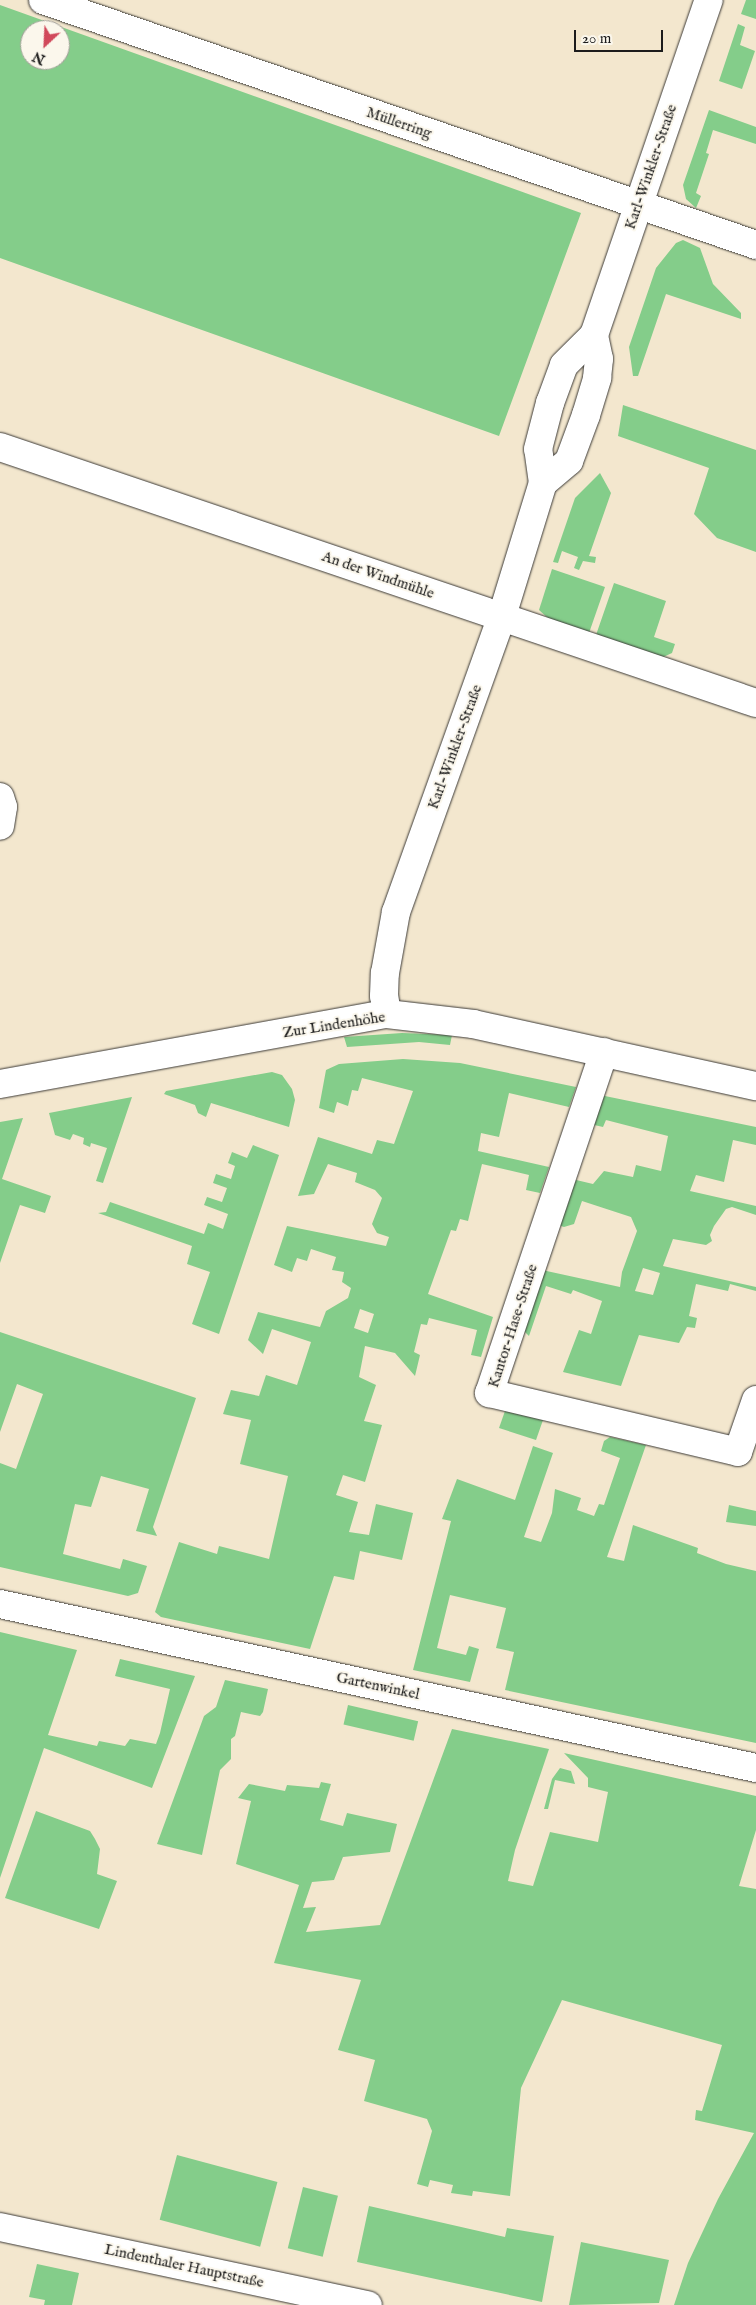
<!DOCTYPE html>
<meta charset="utf-8">
<style>
body{margin:0}
#map{position:relative;width:756px;height:2305px;overflow:hidden;background:#f3e7ce;font-family:"IM FELL English",serif}
div>[style]{position:absolute}
.green>*{inset:0;background:#84cd8a;transform-origin:0 0}
.roads{filter:drop-shadow(0 0 1px #3c3a37) drop-shadow(0 0 1px #3c3a37)}
.minor>*{height:28px;margin:-14px;padding:0 14px;transform-origin:14px;border-radius:14px;background:#fff}
span{translate:-50% -50%;white-space:nowrap;text-align:center;line-height:1.15;-webkit-text-stroke:4px #fbf7ec;paint-order:stroke}
.street-label{font-size:15px;color:#1c1c1c}
.north{position:absolute;left:20px;top:20px;width:50px;height:50px;box-sizing:border-box;background:#fbf7ec;border:1px solid #a29f99;border-radius:50%;rotate:205deg;font-size:14px;font-weight:700;line-height:20px;text-align:center;color:#1c1c1c}
.north::after{content:'';display:block;margin:auto;width:18px;height:22px;background:#d1495b;clip-path:polygon(50% 0,100% 100%,50% 72%,0 100%)}
.scale{position:absolute;left:574px;top:30px;width:89px;height:22px;box-sizing:border-box;border:2px solid #1c1c1c;border-top:0;padding-left:6px;font-size:15px;line-height:18px;white-space:nowrap;color:#1c1c1c;-webkit-text-stroke:4px #fbf7ec;paint-order:stroke}
</style>
<div id="map">
<div class="green">
<div style="clip-path:polygon(746px 0,756px 0,756px 19px,741px 14px)"></div>
<div style="clip-path:polygon(evenodd,0 5px,581px 213px,499px 436px,0 258px,0 5px,30px 30px,60px 30px,60px 60px,30px 60px,30px 30px)"></div>
<div style="clip-path:polygon(738px 24px,745px 27px,740px 45px,755px 51px,742px 89px,719px 81px)"></div>
<div style="clip-path:polygon(709px 110px,756px 127px,756px 144px,713px 130px,706px 153px,709px 154px,696px 193px,701px 196px,696px 208px,686px 199px,683px 185px)"></div>
<div style="clip-path:polygon(683px 240px,700px 248px,713px 284px,741px 313px,741px 319px,666px 294px,638px 376px,633px 376px,629px 347px,656px 268px,676px 243px)"></div>
<div style="clip-path:polygon(623px 405px,756px 450px,756px 552px,717px 538px,694px 514px,709px 468px,618px 436px)"></div>
<div style="clip-path:polygon(600px 473px,611px 493px,589px 556px,596px 557px,595px 563px,583px 561px,579px 570px,574px 568px,578px 557px,562px 551px,558px 563px,553px 562px,575px 498px)"></div>
<div style="clip-path:polygon(552px 569px,605px 587px,589px 633px,550px 620px,539px 610px)"></div>
<div style="clip-path:polygon(614px 583px,666px 601px,654px 637px,675px 644px,672px 653px,661px 658px,596px 635px)"></div>
<div style="clip-path:polygon(402px 1033px,452px 1035px,450px 1045px,419px 1042px,347px 1047px,344px 1037px)"></div>
<div style="clip-path:polygon(evenodd,403px 1059px,460px 1063px,576px 1087px,569px 1107px,509px 1093px,499px 1137px,481px 1133px,478px 1151px,549px 1167px,540px 1193px,526px 1190px,529px 1175px,482px 1164px,468px 1221px,460px 1219px,456px 1231px,451px 1230px,428px 1294px,493px 1317px,481px 1357px,471px 1355px,477px 1330px,429px 1318px,427px 1325px,421px 1324px,414px 1352px,420px 1355px,415px 1376px,395px 1353px,365px 1346px,359px 1377px,376px 1385px,364px 1421px,382px 1425px,365px 1482px,343px 1475px,336px 1495px,358px 1502px,349px 1532px,369px 1535px,376px 1504px,413px 1513px,402px 1560px,360px 1551px,354px 1580px,334px 1576px,310px 1649px,161px 1617px,155px 1612px,179px 1542px,217px 1554px,219px 1546px,269px 1559px,288px 1476px,240px 1464px,251px 1420px,223px 1414px,231px 1390px,259px 1396px,266px 1375px,297px 1385px,311px 1342px,272px 1329px,263px 1354px,248px 1340px,258px 1312px,320px 1327px,326px 1311px,348px 1298px,351px 1288px,342px 1282px,344px 1272px,332px 1270px,336px 1257px,311px 1249px,307px 1261px,297px 1258px,292px 1272px,274px 1265px,287px 1226px,386px 1246px,389px 1237px,377px 1233px,372px 1224px,382px 1198px,375px 1190px,355px 1182px,357px 1173px,328px 1164px,314px 1194px,298px 1196px,318px 1137px,372px 1154px,377px 1140px,394px 1144px,413px 1091px,362px 1078px,358px 1091px,352px 1090px,348px 1106px,337px 1102px,334px 1113px,319px 1108px,326px 1070px,339px 1064px,403px 1059px,360px 1309px,374px 1314px,368px 1333px,354px 1328px,360px 1309px)"></div>
<div style="clip-path:polygon(272px 1072px,282px 1075px,292px 1089px,295px 1100px,289px 1127px,211px 1103px,206px 1117px,198px 1113px,195px 1105px,164px 1094px,166px 1091px)"></div>
<div style="clip-path:polygon(evenodd,600px 1095px,756px 1127px,756px 1145px,733px 1140px,724px 1182px,696px 1175px,690px 1191px,756px 1206px,756px 1215px,732px 1207px,726px 1209px,714px 1226px,710px 1235px,712px 1241px,706px 1245px,673px 1239px,663px 1266px,756px 1287px,756px 1291px,730px 1284px,728px 1291px,696px 1284px,689px 1316px,697px 1318px,695px 1328px,687px 1327px,679px 1343px,639px 1335px,621px 1386px,563px 1372px,579px 1330px,591px 1334px,602px 1301px,573px 1290px,571px 1294px,546px 1286px,529px 1336px,523px 1330px,542px 1270px,620px 1287px,622px 1272px,637px 1231px,631px 1217px,582px 1201px,574px 1224px,564px 1227px,558px 1225px,572px 1179px,593px 1184px,604px 1171px,633px 1177px,636px 1165px,661px 1171px,668px 1136px,606px 1120px,603px 1127px,590px 1124px,600px 1095px,643px 1268px,660px 1273px,653px 1295px,635px 1291px,643px 1268px)"></div>
<div style="clip-path:polygon(132px 1097px,103px 1183px,96px 1181px,107px 1148px,91px 1143px,90px 1147px,83px 1144px,84px 1138px,73px 1134px,70px 1140px,55px 1135px,49px 1113px)"></div>
<div style="clip-path:polygon(23px 1118px,2px 1179px,51px 1196px,45px 1213px,20px 1205px,0 1263px,0 1122px)"></div>
<div style="clip-path:polygon(253px 1145px,279px 1155px,219px 1334px,192px 1324px,210px 1272px,187px 1264px,192px 1246px,98px 1213px,106px 1212px,110px 1202px,204px 1234px,208px 1223px,223px 1229px,228px 1214px,204px 1205px,207px 1197px,222px 1202px,227px 1188px,213px 1183px,216px 1174px,231px 1179px,235px 1166px,228px 1163px,232px 1152px,247px 1158px)"></div>
<div style="clip-path:polygon(0 1332px,196px 1398px,153px 1527px,157px 1536px,136px 1531px,149px 1489px,101px 1476px,91px 1507px,75px 1504px,63px 1554px,120px 1569px,123px 1559px,147px 1566px,138px 1593px,128px 1596px,0 1567px,0 1463px,16px 1469px,43px 1394px,17px 1384px,0 1432px)"></div>
<div style="clip-path:polygon(505px 1411px,543px 1420px,536px 1440px,499px 1428px)"></div>
<div style="clip-path:polygon(610px 1437px,646px 1445px,607px 1557px,624px 1561px,633px 1525px,698px 1548px,697px 1553px,726px 1564px,756px 1571px,756px 1743px,505px 1690px,514px 1652px,496px 1648px,506px 1608px,450px 1595px,437px 1648px,466px 1655px,469px 1646px,479px 1649px,470px 1682px,413px 1670px,451px 1521px,442px 1519px,457px 1479px,515px 1500px,533px 1446px,553px 1453px,524px 1537px,541px 1542px,552px 1513px,555px 1489px,581px 1498px,577px 1510px,594px 1516px,599px 1504px,604px 1505px,620px 1458px,601px 1451px,604px 1441px)"></div>
<div style="clip-path:polygon(729px 1505px,756px 1511px,756px 1526px,726px 1522px)"></div>
<div style="clip-path:polygon(0 1632px,77px 1650px,48px 1735px,97px 1746px,99px 1741px,125px 1746px,130px 1739px,156px 1744px,160px 1733px,170px 1689px,115px 1676px,120px 1659px,195px 1676px,152px 1788px,44px 1748px,0 1878px)"></div>
<div style="clip-path:polygon(225px 1680px,268px 1689px,263px 1712px,260px 1716px,241px 1712px,235px 1736px,231px 1739px,231px 1759px,220px 1770px,202px 1855px,157px 1844px,204px 1716px,216px 1707px)"></div>
<div style="left:348px;top:1705px;width:72px;height:20px;rotate:13deg"></div>
<div style="clip-path:polygon(452px 1729px,549px 1749px,515px 1850px,508px 1881px,533px 1886px,550px 1832px,598px 1842px,608px 1792px,588px 1787px,588px 1778px,564px 1753px,756px 1796px,756px 1830px,739px 1886px,756px 1889px,756px 2305px,674px 2305px,688px 2263px,718px 2199px,754px 2133px,695px 2120px,696px 2110px,702px 2111px,722px 2045px,562px 2000px,521px 2088px,510px 2196px,473px 2191px,472px 2196px,451px 2193px,453px 2185px,430px 2180px,428px 2187px,417px 2184px,432px 2131px,427px 2119px,364px 2101px,375px 2060px,338px 2050px,361px 1980px,274px 1963px,299px 1885px,236px 1864px,251px 1801px,238px 1798px,249px 1784px,285px 1791px,287px 1785px,319px 1788px,321px 1782px,331px 1784px,320px 1820px,343px 1826px,347px 1813px,397px 1824px,390px 1852px,343px 1857px,334px 1880px,312px 1882px,303px 1908px,316px 1907px,306px 1932px,380px 1925px)"></div>
<div style="clip-path:polygon(560px 1768px,571px 1771px,575px 1784px,555px 1780px,548px 1809px,544px 1809px,552px 1779px)"></div>
<div style="clip-path:polygon(36px 1811px,90px 1831px,95px 1839px,100px 1849px,97px 1874px,117px 1881px,99px 1929px,5px 1898px)"></div>
<div style="left:177px;top:2155px;width:104px;height:67px;rotate:15deg"></div>
<div style="left:303px;top:2187px;width:36px;height:63px;rotate:14deg"></div>
<div style="clip-path:polygon(369px 2206px,505px 2237px,507px 2228px,554px 2236px,542px 2302px,357px 2262px)"></div>
<div style="clip-path:polygon(581px 2242px,669px 2260px,659px 2303px,569px 2305px)"></div>
<div style="clip-path:polygon(37px 2264px,79px 2273px,72px 2305px,44px 2305px,45px 2300px,29px 2297px)"></div>
</div>
<div class="roads">
<div class="minor">
<div style="left:43px;top:0;width:754px;rotate:18.96deg"></div>
<div style="left:0;top:447px;width:798px;rotate:18.71deg"></div>
<div style="left:543px;top:483px;width:34px;rotate:-40deg"></div>
<div style="left:569px;top:461px;width:49px;rotate:-69.7deg"></div>
<div style="left:586px;top:415px;width:39px;rotate:-73deg"></div>
<div style="left:597px;top:378px;width:19px;rotate:-84deg"></div>
<div style="left:599px;top:359px;width:25px;rotate:-102deg"></div>
<div style="left:0;top:797px;width:10px;rotate:73deg"></div>
<div style="left:3px;top:807px;width:19px;rotate:99deg"></div>
<div style="left:387px;top:1014px;width:18px;rotate:-99deg"></div>
<div style="left:384px;top:996px;width:23px;rotate:-88deg"></div>
<div style="left:385px;top:973px;width:62px;rotate:-79.8deg"></div>
<div style="left:396px;top:912px;width:314px;rotate:-70.3deg"></div>
<div style="left:502px;top:616px;width:139px;rotate:-72.9deg"></div>
<div style="left:543px;top:483px;width:34px;rotate:-98deg"></div>
<div style="left:538px;top:449px;width:48px;rotate:-75.4deg"></div>
<div style="left:550px;top:403px;width:40px;rotate:-69.8deg"></div>
<div style="left:564px;top:365px;width:42px;rotate:-45deg"></div>
<div style="left:594px;top:335px;width:354px;rotate:-71.1deg"></div>
<div style="left:604px;top:1052px;width:360px;rotate:108.6deg"></div>
<div style="left:489px;top:1393px;width:256px;rotate:13.3deg"></div>
<div style="left:738px;top:1452px;width:55px;rotate:-70.9deg"></div>
<div style="left:0;top:1084px;width:393px;rotate:-10.3deg"></div>
<div style="left:387px;top:1014px;width:87px;rotate:6.6deg"></div>
<div style="left:473px;top:1024px;width:290px;rotate:12.4deg"></div>
<div style="left:0;top:1604px;width:774px;rotate:12.24deg"></div>
<div style="left:0;top:2227px;width:376px;rotate:12deg"></div>
</div>
</div>
<div class="street-label">
<span style="left:399px;top:123px;rotate:19deg">Müllerring</span>
<span style="left:651px;top:167px;rotate:-71deg">Karl-Winkler-Straße</span>
<span style="left:378px;top:575px;rotate:19deg">An der Windmühle</span>
<span style="left:455px;top:747px;rotate:-70deg">Karl-Winkler-Straße</span>
<span style="left:334px;top:1025px;rotate:-9deg">Zur Lindenhöhe</span>
<span style="left:513px;top:1326px;rotate:-72deg">Kantor-Hase-Straße</span>
<span style="left:378px;top:1686px;rotate:12deg">Gartenwinkel</span>
<span style="left:184px;top:2266px;rotate:12deg">Lindenthaler Hauptstraße</span>
</div>
<div class="north">N</div>
<div class="scale">20 m</div>
</div>
